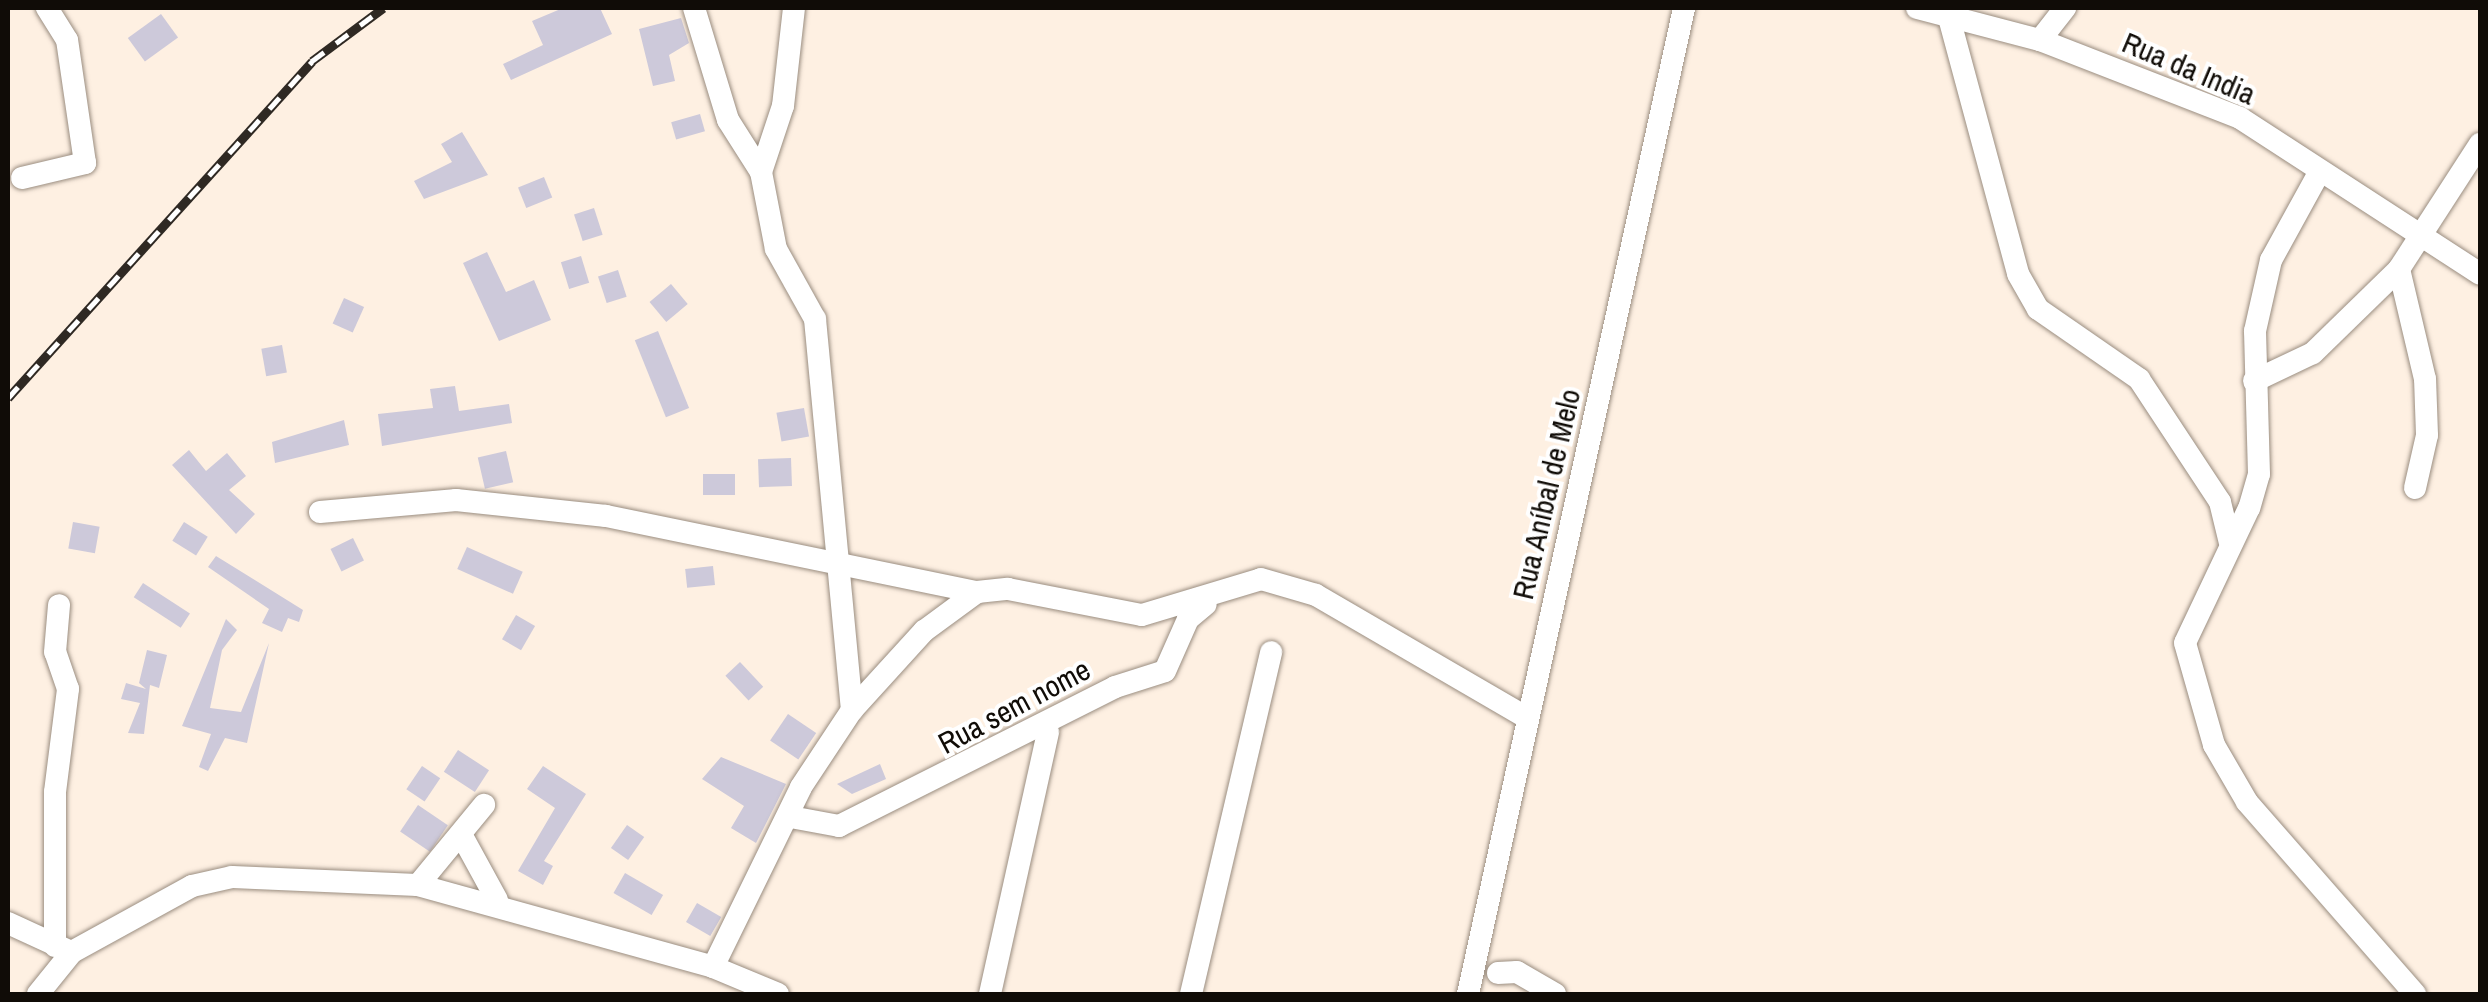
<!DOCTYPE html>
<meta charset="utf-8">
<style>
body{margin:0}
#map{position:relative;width:2488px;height:1002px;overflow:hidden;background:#fef0e2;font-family:"Archivo Narrow",sans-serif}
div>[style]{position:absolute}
.building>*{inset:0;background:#cdc9da;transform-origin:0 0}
.roads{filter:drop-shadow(0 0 2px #9a8d80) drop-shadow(0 0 2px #9a8d80)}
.minor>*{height:22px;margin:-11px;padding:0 11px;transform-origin:11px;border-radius:11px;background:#fff}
.rail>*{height:9px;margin-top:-4.5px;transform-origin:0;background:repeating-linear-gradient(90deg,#fff 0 15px,#2f2923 0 30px);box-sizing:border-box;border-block:2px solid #2f2923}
span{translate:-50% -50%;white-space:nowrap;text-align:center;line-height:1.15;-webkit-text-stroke:8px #fff;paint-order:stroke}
.street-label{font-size:30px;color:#100c07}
.frame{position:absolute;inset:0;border:10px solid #100c07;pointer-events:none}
</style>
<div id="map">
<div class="building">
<div style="clip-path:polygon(563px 8px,600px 8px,612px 34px,511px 80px,503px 64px,543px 45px,532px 21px)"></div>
<div style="left:161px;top:14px;width:29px;height:41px;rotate:54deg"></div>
<div style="clip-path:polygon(681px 18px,689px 43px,669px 55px,675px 81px,653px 86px,639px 29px)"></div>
<div style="left:700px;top:114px;width:18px;height:30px;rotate:74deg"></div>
<div style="clip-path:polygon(462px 132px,488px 175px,424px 199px,414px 181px,452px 162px,441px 144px)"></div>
<div style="left:544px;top:177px;width:22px;height:28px;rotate:68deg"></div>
<div style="left:594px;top:208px;width:28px;height:21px;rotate:72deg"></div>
<div style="clip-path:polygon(487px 252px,506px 292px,534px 280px,551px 320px,499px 341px,463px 263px)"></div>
<div style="left:581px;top:256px;width:28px;height:21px;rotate:73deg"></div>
<div style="left:618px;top:270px;width:28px;height:21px;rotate:72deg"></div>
<div style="left:671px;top:284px;width:26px;height:28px;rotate:50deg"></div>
<div style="left:344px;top:298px;width:22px;height:28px;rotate:24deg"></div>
<div style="left:658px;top:331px;width:83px;height:25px;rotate:68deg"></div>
<div style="left:282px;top:345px;width:28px;height:21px;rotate:80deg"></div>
<div style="clip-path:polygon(455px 386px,459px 411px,509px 404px,512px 423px,382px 446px,378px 414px,433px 408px,430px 389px)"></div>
<div style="left:804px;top:408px;width:29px;height:28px;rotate:80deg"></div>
<div style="clip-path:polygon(344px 420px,349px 445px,275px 463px,272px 442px)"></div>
<div style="clip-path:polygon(189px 450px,206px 471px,227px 453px,246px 476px,229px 490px,255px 514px,236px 534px,172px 465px)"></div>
<div style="left:506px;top:451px;width:32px;height:29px;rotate:77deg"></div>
<div style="left:791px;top:458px;width:28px;height:33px;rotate:88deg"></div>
<div style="left:735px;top:474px;width:21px;height:32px;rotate:90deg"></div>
<div style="left:73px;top:522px;width:27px;height:27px;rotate:10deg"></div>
<div style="left:184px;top:522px;width:28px;height:22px;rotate:32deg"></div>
<div style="left:353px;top:538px;width:25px;height:25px;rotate:64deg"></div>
<div style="left:467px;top:547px;width:61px;height:24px;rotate:24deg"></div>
<div style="clip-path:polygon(216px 556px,303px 610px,299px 622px,288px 618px,282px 632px,262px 623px,269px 609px,208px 567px)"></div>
<div style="left:713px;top:566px;width:19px;height:28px;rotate:84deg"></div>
<div style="left:143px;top:583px;width:56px;height:17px;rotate:33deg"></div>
<div style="left:516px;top:615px;width:22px;height:28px;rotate:30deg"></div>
<div style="clip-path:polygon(226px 619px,237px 630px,222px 650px,210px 708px,241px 712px,269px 643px,247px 743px,225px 738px,208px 771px,199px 767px,211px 734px,182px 726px)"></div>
<div style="clip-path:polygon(147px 650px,167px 655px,159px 688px,150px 685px,144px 734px,128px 733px,140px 703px,121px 699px,126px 683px,146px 689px,139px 683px)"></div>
<div style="left:740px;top:662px;width:34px;height:20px;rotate:47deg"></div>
<div style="left:788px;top:714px;width:34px;height:32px;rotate:34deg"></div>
<div style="left:458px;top:750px;width:37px;height:26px;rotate:33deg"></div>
<div style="clip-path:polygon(721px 757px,786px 784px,756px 843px,731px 828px,744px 806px,702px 779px)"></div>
<div style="clip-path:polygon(880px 764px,886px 779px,852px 794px,837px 784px)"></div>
<div style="left:422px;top:766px;width:22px;height:28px;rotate:34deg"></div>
<div style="clip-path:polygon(543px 766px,586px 794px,544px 861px,553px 866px,543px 885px,518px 871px,555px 808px,527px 789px)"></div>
<div style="left:418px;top:805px;width:36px;height:32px;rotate:34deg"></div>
<div style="left:627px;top:825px;width:21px;height:28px;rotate:35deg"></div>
<div style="left:625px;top:873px;width:44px;height:23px;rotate:30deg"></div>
<div style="left:697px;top:903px;width:28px;height:22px;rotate:30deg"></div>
</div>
<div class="roads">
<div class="minor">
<div style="left:694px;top:8px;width:117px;rotate:73.1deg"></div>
<div style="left:728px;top:120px;width:62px;rotate:57.6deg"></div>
<div style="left:761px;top:172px;width:70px;rotate:-71.6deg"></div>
<div style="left:783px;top:106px;width:99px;rotate:-83.6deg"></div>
<div style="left:1917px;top:8px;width:127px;rotate:14.6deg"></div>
<div style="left:2040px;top:40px;width:215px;rotate:21.3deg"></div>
<div style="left:2240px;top:118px;width:286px;rotate:33deg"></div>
<div style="left:1948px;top:14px;width:269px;rotate:74.9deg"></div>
<div style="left:2018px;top:274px;width:40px;rotate:60.3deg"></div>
<div style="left:2038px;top:309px;width:123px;rotate:34.7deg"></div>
<div style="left:2139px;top:379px;width:147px;rotate:56.6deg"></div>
<div style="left:2220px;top:502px;width:42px;rotate:76.3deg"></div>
<div style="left:2040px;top:40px;width:41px;rotate:-52deg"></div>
<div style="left:2320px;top:171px;width:102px;rotate:118.8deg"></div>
<div style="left:2271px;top:260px;width:73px;rotate:102.7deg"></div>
<div style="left:2255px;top:331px;width:143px;rotate:88.4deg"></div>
<div style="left:2259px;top:474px;width:35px;rotate:106deg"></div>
<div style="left:2249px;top:508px;width:149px;rotate:115.4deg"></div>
<div style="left:2185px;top:643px;width:106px;rotate:74.1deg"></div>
<div style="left:2214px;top:745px;width:66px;rotate:59.9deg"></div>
<div style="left:2247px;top:802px;width:255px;rotate:48.8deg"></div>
<div style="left:761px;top:172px;width:78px;rotate:79deg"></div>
<div style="left:776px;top:249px;width:80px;rotate:60.9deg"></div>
<div style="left:815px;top:319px;width:393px;rotate:84.6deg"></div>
<div style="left:22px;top:178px;width:65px;rotate:-13.4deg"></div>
<div style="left:85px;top:163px;width:124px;rotate:-98.3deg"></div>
<div style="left:67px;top:40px;width:38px;rotate:-122deg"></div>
<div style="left:2254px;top:381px;width:65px;rotate:-25.4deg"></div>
<div style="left:2313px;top:353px;width:120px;rotate:-44.3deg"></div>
<div style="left:2415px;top:488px;width:54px;rotate:-77.2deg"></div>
<div style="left:2427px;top:435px;width:56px;rotate:-92deg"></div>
<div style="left:2425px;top:379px;width:113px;rotate:-103.3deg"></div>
<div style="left:2399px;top:269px;width:149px;rotate:-57.1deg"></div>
<div style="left:320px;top:512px;width:137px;rotate:-5deg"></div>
<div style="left:456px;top:500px;width:151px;rotate:6.1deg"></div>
<div style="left:606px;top:516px;width:379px;rotate:11.6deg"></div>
<div style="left:796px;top:818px;width:44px;rotate:10.5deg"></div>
<div style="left:839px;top:826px;width:309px;rotate:-26.7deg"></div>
<div style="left:1115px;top:687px;width:52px;rotate:-17.7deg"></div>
<div style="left:1165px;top:671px;width:57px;rotate:-66.1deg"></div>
<div style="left:1188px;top:619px;width:23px;rotate:-40deg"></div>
<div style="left:462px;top:836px;width:73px;rotate:61.3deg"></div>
<div style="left:418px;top:885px;width:104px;rotate:-50.5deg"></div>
<div style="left:8px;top:923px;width:67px;rotate:24.7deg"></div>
<div style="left:55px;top:946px;width:154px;rotate:-90deg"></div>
<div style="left:55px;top:792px;width:104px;rotate:-82.8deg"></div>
<div style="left:68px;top:689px;width:39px;rotate:-109deg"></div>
<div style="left:55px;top:652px;width:47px;rotate:-85.1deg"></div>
<div style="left:1498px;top:973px;width:19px;rotate:-3deg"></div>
<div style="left:1517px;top:972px;width:44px;rotate:30.1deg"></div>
<div style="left:38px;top:994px;width:54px;rotate:-51deg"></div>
<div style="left:72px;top:952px;width:137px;rotate:-28.8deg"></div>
<div style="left:192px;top:886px;width:41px;rotate:-12.7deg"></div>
<div style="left:232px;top:877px;width:186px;rotate:2.5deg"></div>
<div style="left:418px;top:885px;width:306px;rotate:15.5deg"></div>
<div style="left:778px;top:994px;width:70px;rotate:-157.4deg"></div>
<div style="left:713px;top:967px;width:200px;rotate:-63.9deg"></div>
<div style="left:801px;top:787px;width:92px;rotate:-56.5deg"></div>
<div style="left:852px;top:710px;width:107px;rotate:-47.7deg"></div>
<div style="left:924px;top:631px;width:66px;rotate:-36.3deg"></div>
<div style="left:977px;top:592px;width:31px;rotate:-6deg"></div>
<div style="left:1008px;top:589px;width:136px;rotate:11deg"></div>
<div style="left:1142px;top:615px;width:124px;rotate:-16.8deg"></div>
<div style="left:1261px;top:579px;width:57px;rotate:16.2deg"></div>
<div style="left:1316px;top:595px;width:243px;rotate:30.2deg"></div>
<div style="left:990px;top:994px;width:268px;rotate:-77.5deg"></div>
<div style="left:1191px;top:994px;width:351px;rotate:-76.8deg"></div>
<div style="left:1468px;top:994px;width:1009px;rotate:-77.64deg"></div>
</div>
</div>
<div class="rail">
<div style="left:8px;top:398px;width:454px;rotate:-47.9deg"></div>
<div style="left:312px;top:61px;width:89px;rotate:-36.7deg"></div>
</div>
<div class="street-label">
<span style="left:2189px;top:68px;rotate:23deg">Rua da India</span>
<span style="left:1546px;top:494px;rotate:-77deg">Rua Aníbal de Melo</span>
<span style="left:1014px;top:706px;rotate:-28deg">Rua sem nome</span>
</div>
<div class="frame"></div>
</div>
